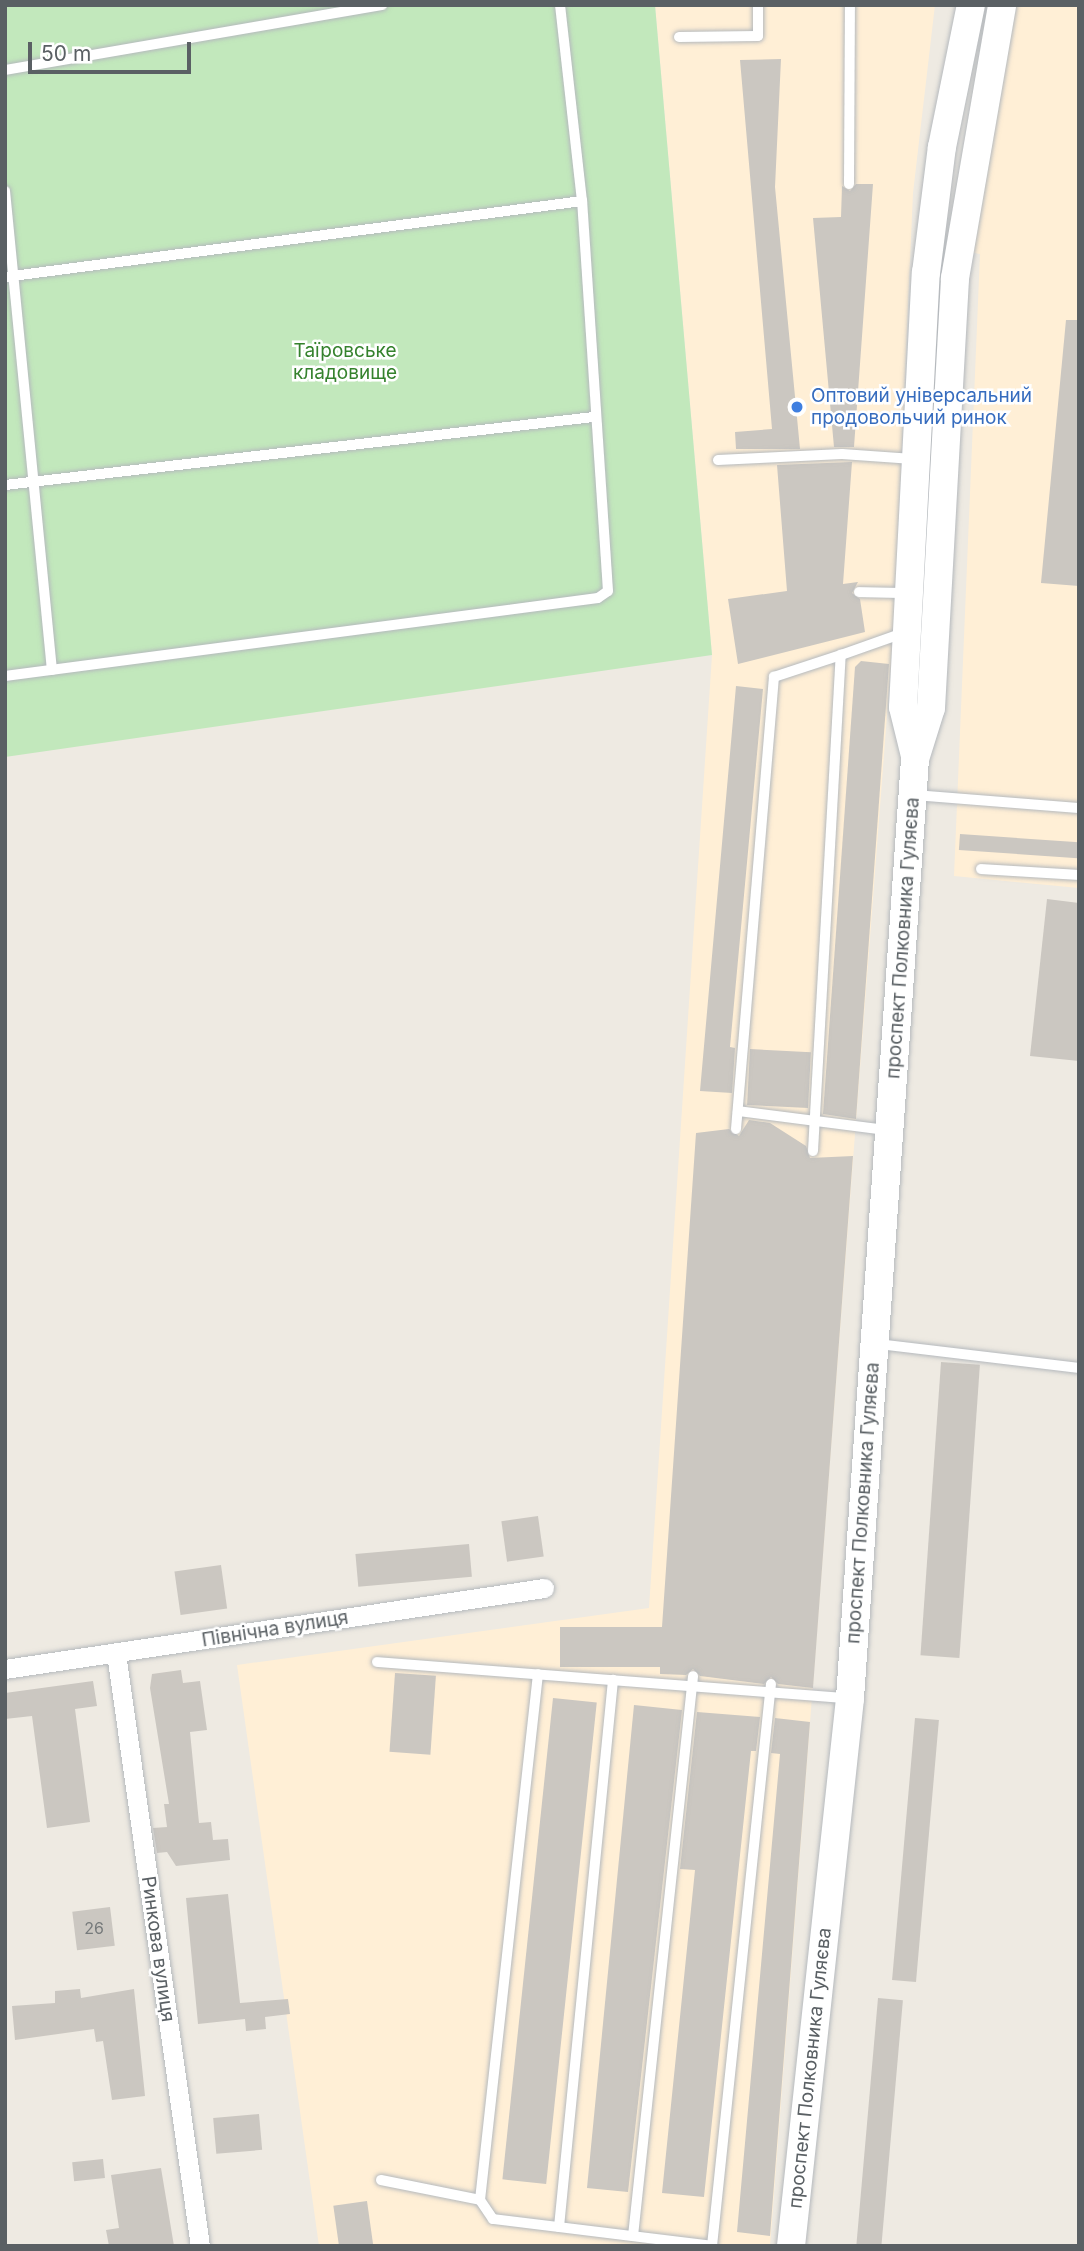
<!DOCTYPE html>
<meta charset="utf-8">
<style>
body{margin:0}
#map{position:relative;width:1084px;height:2251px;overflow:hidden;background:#eeeae2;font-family:Inter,sans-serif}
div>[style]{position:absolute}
.commercial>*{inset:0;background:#ffefd6}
.green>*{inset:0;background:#c2e8bc}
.building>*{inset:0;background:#cbc7c1;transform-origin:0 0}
.roads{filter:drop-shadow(0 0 2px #b5b9bd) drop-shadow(0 0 2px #b5b9bd)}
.lane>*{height:10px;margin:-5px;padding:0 5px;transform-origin:5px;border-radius:5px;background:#fff}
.street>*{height:19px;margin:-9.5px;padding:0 9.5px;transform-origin:9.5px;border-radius:9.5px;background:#fff}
.secondary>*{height:28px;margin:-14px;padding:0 14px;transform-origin:14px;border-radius:14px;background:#fff}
.dots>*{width:19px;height:19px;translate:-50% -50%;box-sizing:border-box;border:4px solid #fff;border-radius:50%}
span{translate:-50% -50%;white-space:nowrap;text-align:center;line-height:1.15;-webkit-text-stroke:5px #fff;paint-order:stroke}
.number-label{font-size:16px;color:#767a7b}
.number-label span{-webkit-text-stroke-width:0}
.park-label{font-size:19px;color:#35822d}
.shop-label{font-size:19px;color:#366cbe}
.left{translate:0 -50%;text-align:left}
.street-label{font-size:19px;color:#5a6064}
.frame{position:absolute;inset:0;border:7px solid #5a6064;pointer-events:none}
.scale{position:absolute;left:28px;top:42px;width:163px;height:32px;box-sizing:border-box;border:4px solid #5a6064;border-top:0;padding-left:9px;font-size:21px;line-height:24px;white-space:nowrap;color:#5a6064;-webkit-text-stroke:5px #fff;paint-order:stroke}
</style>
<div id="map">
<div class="commercial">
<div style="clip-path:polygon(655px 5px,935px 5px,913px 193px,894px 624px,770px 2246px,319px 2246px,237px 1665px,649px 1608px,712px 655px)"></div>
<div style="clip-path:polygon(1011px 5px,1079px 5px,1079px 888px,954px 876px,980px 254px,968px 252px)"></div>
</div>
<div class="green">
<div style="clip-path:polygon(5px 5px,655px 5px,712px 655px,5px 757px)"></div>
</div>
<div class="building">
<div style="clip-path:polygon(781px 59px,775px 187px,800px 449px,736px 449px,735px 432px,772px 429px,740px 60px)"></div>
<div style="clip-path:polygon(856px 184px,873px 184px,854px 447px,834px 447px,813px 218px,841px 217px,842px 186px,850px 191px)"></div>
<div style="clip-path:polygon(1066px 320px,1079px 320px,1079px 586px,1041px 583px)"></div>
<div style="clip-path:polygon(852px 462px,843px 584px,858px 582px,852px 593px,860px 599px,865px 632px,738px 664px,728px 599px,787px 591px,777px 465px)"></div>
<div style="clip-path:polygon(861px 661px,889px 664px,856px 1119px,823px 1114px,855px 667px)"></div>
<div style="clip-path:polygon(736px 686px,763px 689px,730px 1047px,735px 1048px,732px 1093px,700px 1091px)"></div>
<div style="left:960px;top:834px;width:119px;height:16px;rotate:4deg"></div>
<div style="clip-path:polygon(1047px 899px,1079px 903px,1079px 1061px,1030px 1056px)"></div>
<div style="left:750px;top:1049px;width:61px;height:56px;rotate:3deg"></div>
<div style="clip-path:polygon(749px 1120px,770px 1123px,806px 1146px,810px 1158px,853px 1156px,813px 1688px,778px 1684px,771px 1677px,764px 1684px,700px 1676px,693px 1669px,686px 1675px,660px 1674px,660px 1667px,560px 1667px,560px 1627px,662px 1627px,696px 1133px,729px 1129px,739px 1136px)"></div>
<div style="left:941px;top:1362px;width:39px;height:294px;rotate:4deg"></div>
<div style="left:538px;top:1516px;width:41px;height:37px;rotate:82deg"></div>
<div style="left:469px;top:1544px;width:33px;height:114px;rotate:85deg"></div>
<div style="left:221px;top:1565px;width:44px;height:47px;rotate:82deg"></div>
<div style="clip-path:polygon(181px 1670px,183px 1683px,200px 1681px,207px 1730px,190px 1732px,199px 1823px,211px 1822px,213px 1840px,228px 1839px,230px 1860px,176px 1866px,167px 1852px,157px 1853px,153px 1828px,167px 1827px,164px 1804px,169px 1804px,150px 1688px,152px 1674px)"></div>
<div style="left:395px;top:1673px;width:41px;height:79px;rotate:4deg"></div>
<div style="clip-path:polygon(93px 1681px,97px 1706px,75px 1709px,90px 1822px,47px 1828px,32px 1716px,5px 1719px,5px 1693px)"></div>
<div style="left:553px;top:1698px;width:44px;height:484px;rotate:6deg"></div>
<div style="clip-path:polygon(634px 1705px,682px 1710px,628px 2192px,587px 2188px)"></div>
<div style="clip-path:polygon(697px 1712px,760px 1717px,756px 1751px,751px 1751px,704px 2197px,662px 2193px,695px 1870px,680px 1869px)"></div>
<div style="clip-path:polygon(775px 1718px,810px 1722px,770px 2236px,737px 2232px,780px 1754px,771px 1753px)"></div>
<div style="left:915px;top:1718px;width:24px;height:263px;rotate:5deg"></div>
<div style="clip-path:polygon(228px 1894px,240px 2003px,288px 1999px,290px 2014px,265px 2017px,266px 2029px,246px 2031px,245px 2019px,198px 2024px,186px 1898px)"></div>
<div style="left:110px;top:1907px;width:39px;height:38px;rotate:83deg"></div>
<div style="clip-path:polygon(80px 1989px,81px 1998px,134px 1989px,145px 2096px,112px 2100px,103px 2041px,96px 2042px,94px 2029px,15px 2040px,12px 2006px,55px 2003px,55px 1991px)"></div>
<div style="left:878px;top:1998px;width:25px;height:249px;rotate:5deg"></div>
<div style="left:259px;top:2114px;width:36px;height:46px;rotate:85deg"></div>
<div style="left:103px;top:2159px;width:19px;height:31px;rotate:84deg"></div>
<div style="clip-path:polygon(161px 2168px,174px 2246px,109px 2246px,106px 2230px,119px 2228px,111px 2175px)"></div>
<div style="left:367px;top:2201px;width:45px;height:34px;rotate:82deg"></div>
</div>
<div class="roads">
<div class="lane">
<div style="left:679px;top:37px;width:79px;rotate:-0.7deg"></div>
<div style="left:758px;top:36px;width:31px;rotate:-90deg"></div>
<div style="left:5px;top:70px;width:383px;rotate:-9.8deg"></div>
<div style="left:849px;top:184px;width:179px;rotate:-89.7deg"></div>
<div style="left:5px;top:191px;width:481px;rotate:84.4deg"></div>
<div style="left:5px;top:277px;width:582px;rotate:-7.5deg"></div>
<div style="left:718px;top:460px;width:124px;rotate:-2.8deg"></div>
<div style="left:842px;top:454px;width:71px;rotate:4deg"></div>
<div style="left:5px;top:485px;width:593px;rotate:-6.59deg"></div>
<div style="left:859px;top:592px;width:49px;rotate:1.2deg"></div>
<div style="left:5px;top:676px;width:598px;rotate:-7.49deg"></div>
<div style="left:598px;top:598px;width:12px;rotate:-35deg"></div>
<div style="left:608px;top:591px;width:391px;rotate:-93.8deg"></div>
<div style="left:582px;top:201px;width:197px;rotate:-96.4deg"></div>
<div style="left:913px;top:795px;width:167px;rotate:4.5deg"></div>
<div style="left:981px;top:869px;width:98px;rotate:3.5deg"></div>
<div style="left:738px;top:1111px;width:150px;rotate:7.3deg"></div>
<div style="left:736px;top:1129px;width:454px;rotate:-85.2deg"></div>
<div style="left:774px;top:677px;width:71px;rotate:-18.2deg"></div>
<div style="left:813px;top:1151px;width:497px;rotate:-86.8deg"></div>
<div style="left:841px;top:655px;width:66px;rotate:-19.5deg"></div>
<div style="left:878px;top:1344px;width:202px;rotate:6.8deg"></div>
<div style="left:377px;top:1662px;width:473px;rotate:4.4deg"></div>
<div style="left:381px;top:2180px;width:101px;rotate:11.4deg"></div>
<div style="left:480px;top:2200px;width:23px;rotate:56deg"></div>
<div style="left:493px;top:2219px;width:221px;rotate:7deg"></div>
<div style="left:480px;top:2200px;width:529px;rotate:-83.71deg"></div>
<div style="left:559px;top:2227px;width:550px;rotate:-84.36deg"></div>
<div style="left:633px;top:2236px;width:563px;rotate:-83.88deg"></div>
<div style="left:712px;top:2246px;width:565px;rotate:-84.01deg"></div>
</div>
<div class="street">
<div style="left:116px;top:1653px;width:599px;rotate:81.94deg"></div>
<div style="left:5px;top:1669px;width:545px;rotate:-8.55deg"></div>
</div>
<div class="secondary">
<div style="left:915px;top:756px;width:50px;rotate:-103.8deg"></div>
<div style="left:903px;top:707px;width:435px;rotate:-87deg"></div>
<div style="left:926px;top:273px;width:127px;rotate:-82.8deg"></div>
<div style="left:942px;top:147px;width:145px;rotate:-78.5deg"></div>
<div style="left:791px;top:2246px;width:551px;rotate:-83.85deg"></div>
<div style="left:850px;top:1698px;width:941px;rotate:-86.04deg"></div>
<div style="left:915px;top:759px;width:53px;rotate:-72.6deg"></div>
<div style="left:931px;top:708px;width:431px;rotate:-86.8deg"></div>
<div style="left:955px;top:278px;width:277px;rotate:-80.2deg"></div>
</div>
</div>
<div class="dots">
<div style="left:797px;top:407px;background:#3f7fe0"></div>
</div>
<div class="number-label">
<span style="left:94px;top:1928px">26</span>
</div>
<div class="park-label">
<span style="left:345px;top:362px">Таїровське<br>кладовище</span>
</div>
<div class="shop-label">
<span class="left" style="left:811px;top:407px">Оптовий універсальний<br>продовольчий ринок</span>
</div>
<div class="street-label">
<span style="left:903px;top:938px;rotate:-86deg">проспект Полковника Гуляєва</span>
<span style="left:863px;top:1503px;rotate:-86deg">проспект Полковника Гуляєва</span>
<span style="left:275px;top:1629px;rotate:-9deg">Північна вулиця</span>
<span style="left:158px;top:1949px;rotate:82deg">Ринкова вулиця</span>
<span style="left:810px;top:2068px;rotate:-84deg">проспект Полковника Гуляєва</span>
</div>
<div class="frame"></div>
<div class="scale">50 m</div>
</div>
